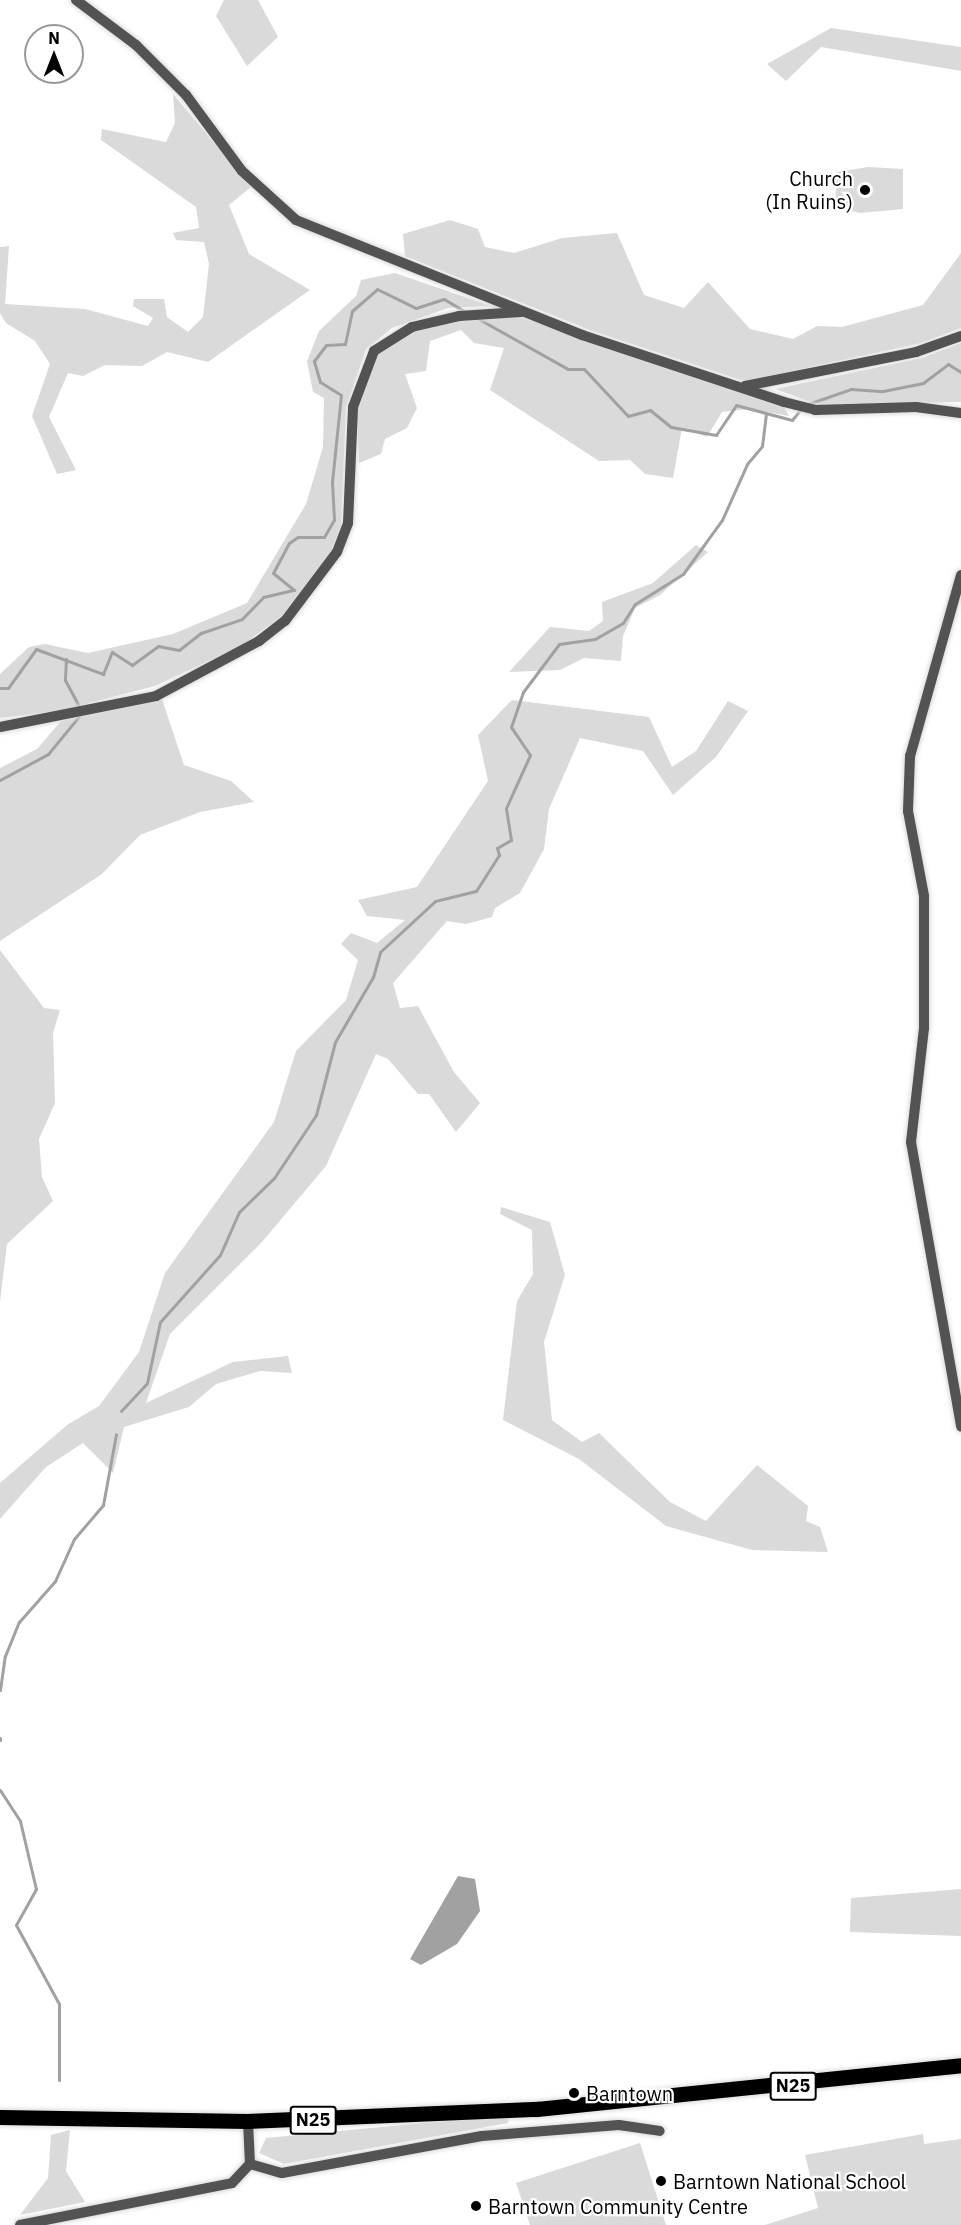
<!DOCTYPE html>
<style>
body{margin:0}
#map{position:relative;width:961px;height:2225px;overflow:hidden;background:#fff;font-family:"IBM Plex Sans",sans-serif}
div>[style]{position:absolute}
.green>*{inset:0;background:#dadada}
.water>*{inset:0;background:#a1a1a1}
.stream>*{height:3px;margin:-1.5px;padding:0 1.5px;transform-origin:1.5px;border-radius:1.5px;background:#a1a1a1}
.roads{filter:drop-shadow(0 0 2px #dbdbdb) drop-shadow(0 0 2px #dbdbdb)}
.minor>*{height:10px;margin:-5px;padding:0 5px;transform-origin:5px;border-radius:5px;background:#535353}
.highway>*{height:15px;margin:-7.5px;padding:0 7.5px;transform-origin:7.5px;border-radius:7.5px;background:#000}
.dots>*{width:16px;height:16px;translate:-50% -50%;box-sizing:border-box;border:3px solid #fff;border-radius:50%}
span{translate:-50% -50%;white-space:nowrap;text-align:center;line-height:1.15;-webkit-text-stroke:4.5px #fff;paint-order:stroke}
.shield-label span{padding:2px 4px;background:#fff;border:2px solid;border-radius:4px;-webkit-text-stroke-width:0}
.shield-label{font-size:18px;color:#000;font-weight:700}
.poi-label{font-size:20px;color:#000}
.right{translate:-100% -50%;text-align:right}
.left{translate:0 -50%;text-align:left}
.north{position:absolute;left:24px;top:24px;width:60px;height:60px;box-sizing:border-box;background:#fff;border:2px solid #999;border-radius:50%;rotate:0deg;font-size:16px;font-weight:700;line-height:24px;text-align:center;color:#000}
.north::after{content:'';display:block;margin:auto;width:21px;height:27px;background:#000;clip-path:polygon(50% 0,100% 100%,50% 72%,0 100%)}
</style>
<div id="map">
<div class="green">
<div style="clip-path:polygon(224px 0,258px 0,278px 37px,247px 66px,216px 16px)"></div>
<div style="clip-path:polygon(831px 28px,961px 47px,961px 71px,821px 47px,786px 81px,767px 64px)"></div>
<div style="clip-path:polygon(173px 94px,251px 187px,229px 205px,249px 254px,310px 290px,208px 362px,167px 352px,142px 366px,105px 365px,83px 376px,68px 373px,49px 417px,76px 470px,57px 474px,32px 416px,50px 364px,35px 341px,6px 323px,0 313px,0 247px,9px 246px,5px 304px,85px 309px,148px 326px,153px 318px,133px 306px,134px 299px,164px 299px,167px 317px,188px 332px,203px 317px,209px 264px,204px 242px,176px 240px,173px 233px,199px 228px,196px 207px,101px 140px,102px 129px,166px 142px,175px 123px)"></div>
<div style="clip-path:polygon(868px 167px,903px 169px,903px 209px,860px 213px,835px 207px,837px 172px)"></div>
<div style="clip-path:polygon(450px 220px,478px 229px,485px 247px,514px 253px,562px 238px,617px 233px,644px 295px,684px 308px,708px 282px,750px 329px,793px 339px,817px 326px,842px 327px,923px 305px,961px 253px,961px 328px,921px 343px,744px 381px,590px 330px,405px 256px,403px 234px)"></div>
<div style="clip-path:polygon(395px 273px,491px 306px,448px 308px,392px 328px,366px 349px,346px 407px,341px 526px,330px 553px,289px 611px,239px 647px,155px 686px,58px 711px,0 718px,0 674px,29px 647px,45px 644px,88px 653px,173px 634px,247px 603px,306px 504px,323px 447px,324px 398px,313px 392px,307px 361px,319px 331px,356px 296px,361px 280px)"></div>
<div style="clip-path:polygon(520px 317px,784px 407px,789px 416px,749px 409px,722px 412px,707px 437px,682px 428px,673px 478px,645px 474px,630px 460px,599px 461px,490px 390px,504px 348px,474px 343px,461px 330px,430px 341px,426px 371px,405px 374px,417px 408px,407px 428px,385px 439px,381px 454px,359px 463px,357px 409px,376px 355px,412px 331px,461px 319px)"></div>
<div style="clip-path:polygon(961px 343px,961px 402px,819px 405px,775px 389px,922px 358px)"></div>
<div style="clip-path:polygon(696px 545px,708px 552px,660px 595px,635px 608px,623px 636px,621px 661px,584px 658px,560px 670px,509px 672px,550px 627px,589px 631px,603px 621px,602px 602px,653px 583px)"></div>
<div style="clip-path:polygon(162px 699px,184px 765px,231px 781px,254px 802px,200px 812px,140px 835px,102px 874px,0 941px,0 768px,37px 749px,61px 721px)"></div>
<div style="clip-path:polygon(512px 700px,649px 717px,672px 767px,696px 751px,728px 701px,748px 711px,716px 757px,673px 795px,643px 751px,580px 738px,549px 809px,544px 849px,520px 893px,495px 908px,492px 917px,466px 924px,447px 921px,393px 983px,400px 1008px,418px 1006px,454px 1072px,480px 1103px,456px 1132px,429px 1094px,418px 1094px,388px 1059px,376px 1054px,326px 1166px,262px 1242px,170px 1334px,146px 1403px,233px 1362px,288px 1356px,292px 1373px,260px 1371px,216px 1384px,189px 1407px,124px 1427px,113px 1473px,83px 1443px,46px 1467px,0 1519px,0 1483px,67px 1425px,99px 1406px,139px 1352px,165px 1273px,274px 1122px,296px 1051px,346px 1000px,358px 960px,341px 944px,351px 933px,377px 943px,405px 920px,367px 916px,358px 900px,417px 887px,488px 781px,478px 735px)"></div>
<div style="clip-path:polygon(0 950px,44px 1008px,60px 1010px,53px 1033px,55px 1103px,39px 1139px,42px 1177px,53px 1201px,7px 1244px,0 1302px)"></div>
<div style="clip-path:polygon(501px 1207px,550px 1222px,565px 1275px,544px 1342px,552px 1420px,582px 1442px,599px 1433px,670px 1502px,706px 1521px,757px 1465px,808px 1506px,806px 1521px,820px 1527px,828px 1552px,752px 1550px,666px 1526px,579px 1459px,503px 1420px,517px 1301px,533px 1274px,532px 1230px,500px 1214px)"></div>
<div style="clip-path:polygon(961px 1889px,961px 1936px,850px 1932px,851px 1898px)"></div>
<div style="clip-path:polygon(508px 2115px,508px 2123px,284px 2164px,259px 2153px,266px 2138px)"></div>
<div style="clip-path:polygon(70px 2130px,66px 2171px,85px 2202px,20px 2215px,48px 2178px,51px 2135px)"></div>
<div style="clip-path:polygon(923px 2134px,924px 2144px,961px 2139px,961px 2225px,765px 2225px,818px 2208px,805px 2155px)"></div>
<div style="clip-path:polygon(640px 2143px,666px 2225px,530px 2225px,516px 2183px)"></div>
</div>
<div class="water">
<div style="clip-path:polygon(458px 1876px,475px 1879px,480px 1911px,457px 1944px,421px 1965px,410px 1959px)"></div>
</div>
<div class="stream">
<div style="left:477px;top:318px;width:104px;rotate:29.3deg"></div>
<div style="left:568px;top:369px;width:16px"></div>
<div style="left:584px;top:369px;width:64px;rotate:46.9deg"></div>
<div style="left:628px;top:416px;width:23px;rotate:-15deg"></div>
<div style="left:650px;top:410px;width:27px;rotate:39deg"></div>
<div style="left:671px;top:427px;width:46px;rotate:10.1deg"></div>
<div style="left:716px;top:435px;width:36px;rotate:-56deg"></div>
<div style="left:736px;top:405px;width:58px;rotate:15deg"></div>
<div style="left:792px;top:420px;width:13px;rotate:-51deg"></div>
<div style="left:808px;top:404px;width:46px;rotate:-19.2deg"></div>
<div style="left:851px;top:389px;width:32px;rotate:4deg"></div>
<div style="left:883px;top:391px;width:41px;rotate:-11.3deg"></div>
<div style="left:923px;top:383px;width:31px;rotate:-37deg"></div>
<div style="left:948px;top:364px;width:15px;rotate:32deg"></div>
<div style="left:66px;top:659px;width:21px;rotate:93deg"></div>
<div style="left:65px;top:680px;width:32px;rotate:62deg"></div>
<div style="left:0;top:688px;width:8px"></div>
<div style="left:8px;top:688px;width:48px;rotate:-54.3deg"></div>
<div style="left:36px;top:649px;width:72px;rotate:20.5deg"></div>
<div style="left:103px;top:674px;width:24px;rotate:-68deg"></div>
<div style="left:112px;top:652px;width:24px;rotate:33deg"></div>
<div style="left:132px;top:665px;width:32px;rotate:-36deg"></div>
<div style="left:158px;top:646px;width:21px;rotate:11deg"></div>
<div style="left:179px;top:650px;width:28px;rotate:-38deg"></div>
<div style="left:201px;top:633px;width:43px;rotate:-18.9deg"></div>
<div style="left:242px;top:619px;width:30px;rotate:-46deg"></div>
<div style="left:263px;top:597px;width:32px;rotate:-13deg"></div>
<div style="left:294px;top:590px;width:27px;rotate:-141deg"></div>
<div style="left:273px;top:573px;width:34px;rotate:-62deg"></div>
<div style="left:289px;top:543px;width:11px;rotate:-34deg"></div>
<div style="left:298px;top:537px;width:26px"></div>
<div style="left:324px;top:537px;width:20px;rotate:-60deg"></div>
<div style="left:334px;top:520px;width:38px;rotate:-93deg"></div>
<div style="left:332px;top:482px;width:87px;rotate:-84.1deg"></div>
<div style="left:341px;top:395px;width:25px;rotate:-148deg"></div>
<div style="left:320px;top:382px;width:22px;rotate:-106deg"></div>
<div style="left:314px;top:361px;width:20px;rotate:-53deg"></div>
<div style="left:326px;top:345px;width:19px;rotate:-3deg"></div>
<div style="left:345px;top:344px;width:34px;rotate:-78deg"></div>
<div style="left:352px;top:311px;width:33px;rotate:-41deg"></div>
<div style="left:377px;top:289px;width:43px;rotate:26deg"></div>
<div style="left:416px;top:308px;width:29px;rotate:-18deg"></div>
<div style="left:444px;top:299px;width:26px;rotate:31deg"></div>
<div style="left:0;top:780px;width:55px;rotate:-28.4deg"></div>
<div style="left:48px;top:754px;width:50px;rotate:-50.6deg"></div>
<div style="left:121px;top:1411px;width:38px;rotate:-47deg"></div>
<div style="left:147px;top:1383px;width:62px;rotate:-78deg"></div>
<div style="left:160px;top:1322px;width:90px;rotate:-48.2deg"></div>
<div style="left:220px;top:1255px;width:47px;rotate:-66.2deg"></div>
<div style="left:239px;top:1212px;width:49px;rotate:-44.2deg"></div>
<div style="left:274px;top:1178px;width:76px;rotate:-56.3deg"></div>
<div style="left:316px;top:1115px;width:75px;rotate:-75.4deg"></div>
<div style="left:335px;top:1042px;width:75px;rotate:-59.7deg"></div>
<div style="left:373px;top:977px;width:26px;rotate:-74deg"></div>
<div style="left:380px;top:952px;width:75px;rotate:-42.8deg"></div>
<div style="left:435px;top:901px;width:42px;rotate:-13.7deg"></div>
<div style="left:476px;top:891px;width:43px;rotate:-57.4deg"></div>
<div style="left:499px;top:855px;width:7px;rotate:-106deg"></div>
<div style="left:497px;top:848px;width:16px;rotate:-30deg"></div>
<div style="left:511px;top:840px;width:32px;rotate:-99deg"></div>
<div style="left:506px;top:808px;width:58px;rotate:-65.6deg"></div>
<div style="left:530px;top:755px;width:34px;rotate:-124deg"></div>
<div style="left:511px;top:727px;width:37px;rotate:-71deg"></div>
<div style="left:523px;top:692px;width:60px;rotate:-53.1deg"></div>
<div style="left:559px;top:644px;width:36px;rotate:-8deg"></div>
<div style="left:595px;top:639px;width:32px;rotate:-30deg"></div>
<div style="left:623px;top:623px;width:22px;rotate:-58deg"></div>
<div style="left:635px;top:604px;width:57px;rotate:-32deg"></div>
<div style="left:683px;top:574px;width:67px;rotate:-54.2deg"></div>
<div style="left:722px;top:520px;width:61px;rotate:-65.9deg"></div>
<div style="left:747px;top:464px;width:23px;rotate:-50deg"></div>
<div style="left:762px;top:446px;width:31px;rotate:-83deg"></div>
<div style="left:0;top:1690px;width:34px;rotate:-82deg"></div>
<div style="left:5px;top:1656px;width:37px;rotate:-68deg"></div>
<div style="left:19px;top:1622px;width:55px;rotate:-48.7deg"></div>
<div style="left:55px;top:1581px;width:46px;rotate:-65.7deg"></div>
<div style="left:74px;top:1539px;width:45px;rotate:-49.5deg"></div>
<div style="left:103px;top:1505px;width:72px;rotate:-79.6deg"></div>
<div style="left:0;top:1738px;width:2px;rotate:90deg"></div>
<div style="left:0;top:1790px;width:37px;rotate:57deg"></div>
<div style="left:20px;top:1821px;width:70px;rotate:76.8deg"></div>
<div style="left:36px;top:1889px;width:41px;rotate:119.1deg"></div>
<div style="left:16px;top:1925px;width:90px;rotate:61.4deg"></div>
<div style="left:59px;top:2004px;width:76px;rotate:90deg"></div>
</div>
<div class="roads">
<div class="minor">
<div style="left:76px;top:0;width:75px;rotate:36.9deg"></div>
<div style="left:136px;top:45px;width:71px;rotate:45deg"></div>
<div style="left:186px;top:95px;width:94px;rotate:53.6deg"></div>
<div style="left:242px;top:171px;width:73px;rotate:42.2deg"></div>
<div style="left:296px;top:220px;width:308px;rotate:21.9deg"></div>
<div style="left:582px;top:335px;width:213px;rotate:18.3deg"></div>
<div style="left:784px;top:402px;width:32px;rotate:14deg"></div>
<div style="left:815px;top:410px;width:101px;rotate:-1.7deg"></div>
<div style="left:916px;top:407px;width:45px;rotate:7.6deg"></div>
<div style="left:745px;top:386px;width:174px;rotate:-11.2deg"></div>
<div style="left:916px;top:352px;width:48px;rotate:-19.6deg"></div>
<div style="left:961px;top:575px;width:188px;rotate:105.7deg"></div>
<div style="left:910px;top:756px;width:55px;rotate:92.1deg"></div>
<div style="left:908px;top:811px;width:86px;rotate:79.3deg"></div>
<div style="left:924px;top:896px;width:132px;rotate:90deg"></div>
<div style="left:924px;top:1028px;width:115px;rotate:96.5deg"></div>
<div style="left:911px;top:1142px;width:289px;rotate:80deg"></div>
<div style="left:0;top:727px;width:159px;rotate:-11.2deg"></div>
<div style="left:156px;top:696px;width:117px;rotate:-28.1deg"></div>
<div style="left:259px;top:641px;width:33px;rotate:-38deg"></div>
<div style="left:285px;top:621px;width:86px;rotate:-53deg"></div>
<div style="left:337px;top:552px;width:31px;rotate:-69deg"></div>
<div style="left:348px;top:523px;width:116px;rotate:-87.5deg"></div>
<div style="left:353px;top:407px;width:60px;rotate:-69.4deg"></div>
<div style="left:374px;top:351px;width:45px;rotate:-32.3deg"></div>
<div style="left:412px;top:327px;width:48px;rotate:-13.2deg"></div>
<div style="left:459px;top:316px;width:62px;rotate:-3.7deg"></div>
<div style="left:250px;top:2164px;width:33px;rotate:16deg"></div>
<div style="left:282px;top:2173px;width:203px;rotate:-10.5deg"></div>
<div style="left:482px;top:2136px;width:137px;rotate:-4.6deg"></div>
<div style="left:619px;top:2125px;width:41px;rotate:8.3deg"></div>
<div style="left:20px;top:2225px;width:216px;rotate:-11.2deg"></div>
<div style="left:232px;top:2183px;width:26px;rotate:-47deg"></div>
<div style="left:250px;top:2164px;width:43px;rotate:-92.7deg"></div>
</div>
<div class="highway">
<div style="left:0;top:2117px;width:248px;rotate:0.9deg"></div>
<div style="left:248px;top:2121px;width:289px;rotate:-2.4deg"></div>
<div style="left:537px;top:2109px;width:426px;rotate:-5.9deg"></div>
</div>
</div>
<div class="dots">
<div style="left:865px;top:190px;background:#000"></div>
<div style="left:574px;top:2093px;background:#000"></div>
<div style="left:661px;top:2181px;background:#000"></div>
<div style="left:476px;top:2206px;background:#000"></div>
</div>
<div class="shield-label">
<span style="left:793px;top:2086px">N25</span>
<span style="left:313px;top:2120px">N25</span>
</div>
<div class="poi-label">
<span class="right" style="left:853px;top:190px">Church<br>(In Ruins)</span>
<span class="left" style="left:586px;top:2093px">Barntown</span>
<span class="left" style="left:673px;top:2181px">Barntown National School</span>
<span class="left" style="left:488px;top:2206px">Barntown Community Centre</span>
</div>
<div class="north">N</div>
</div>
